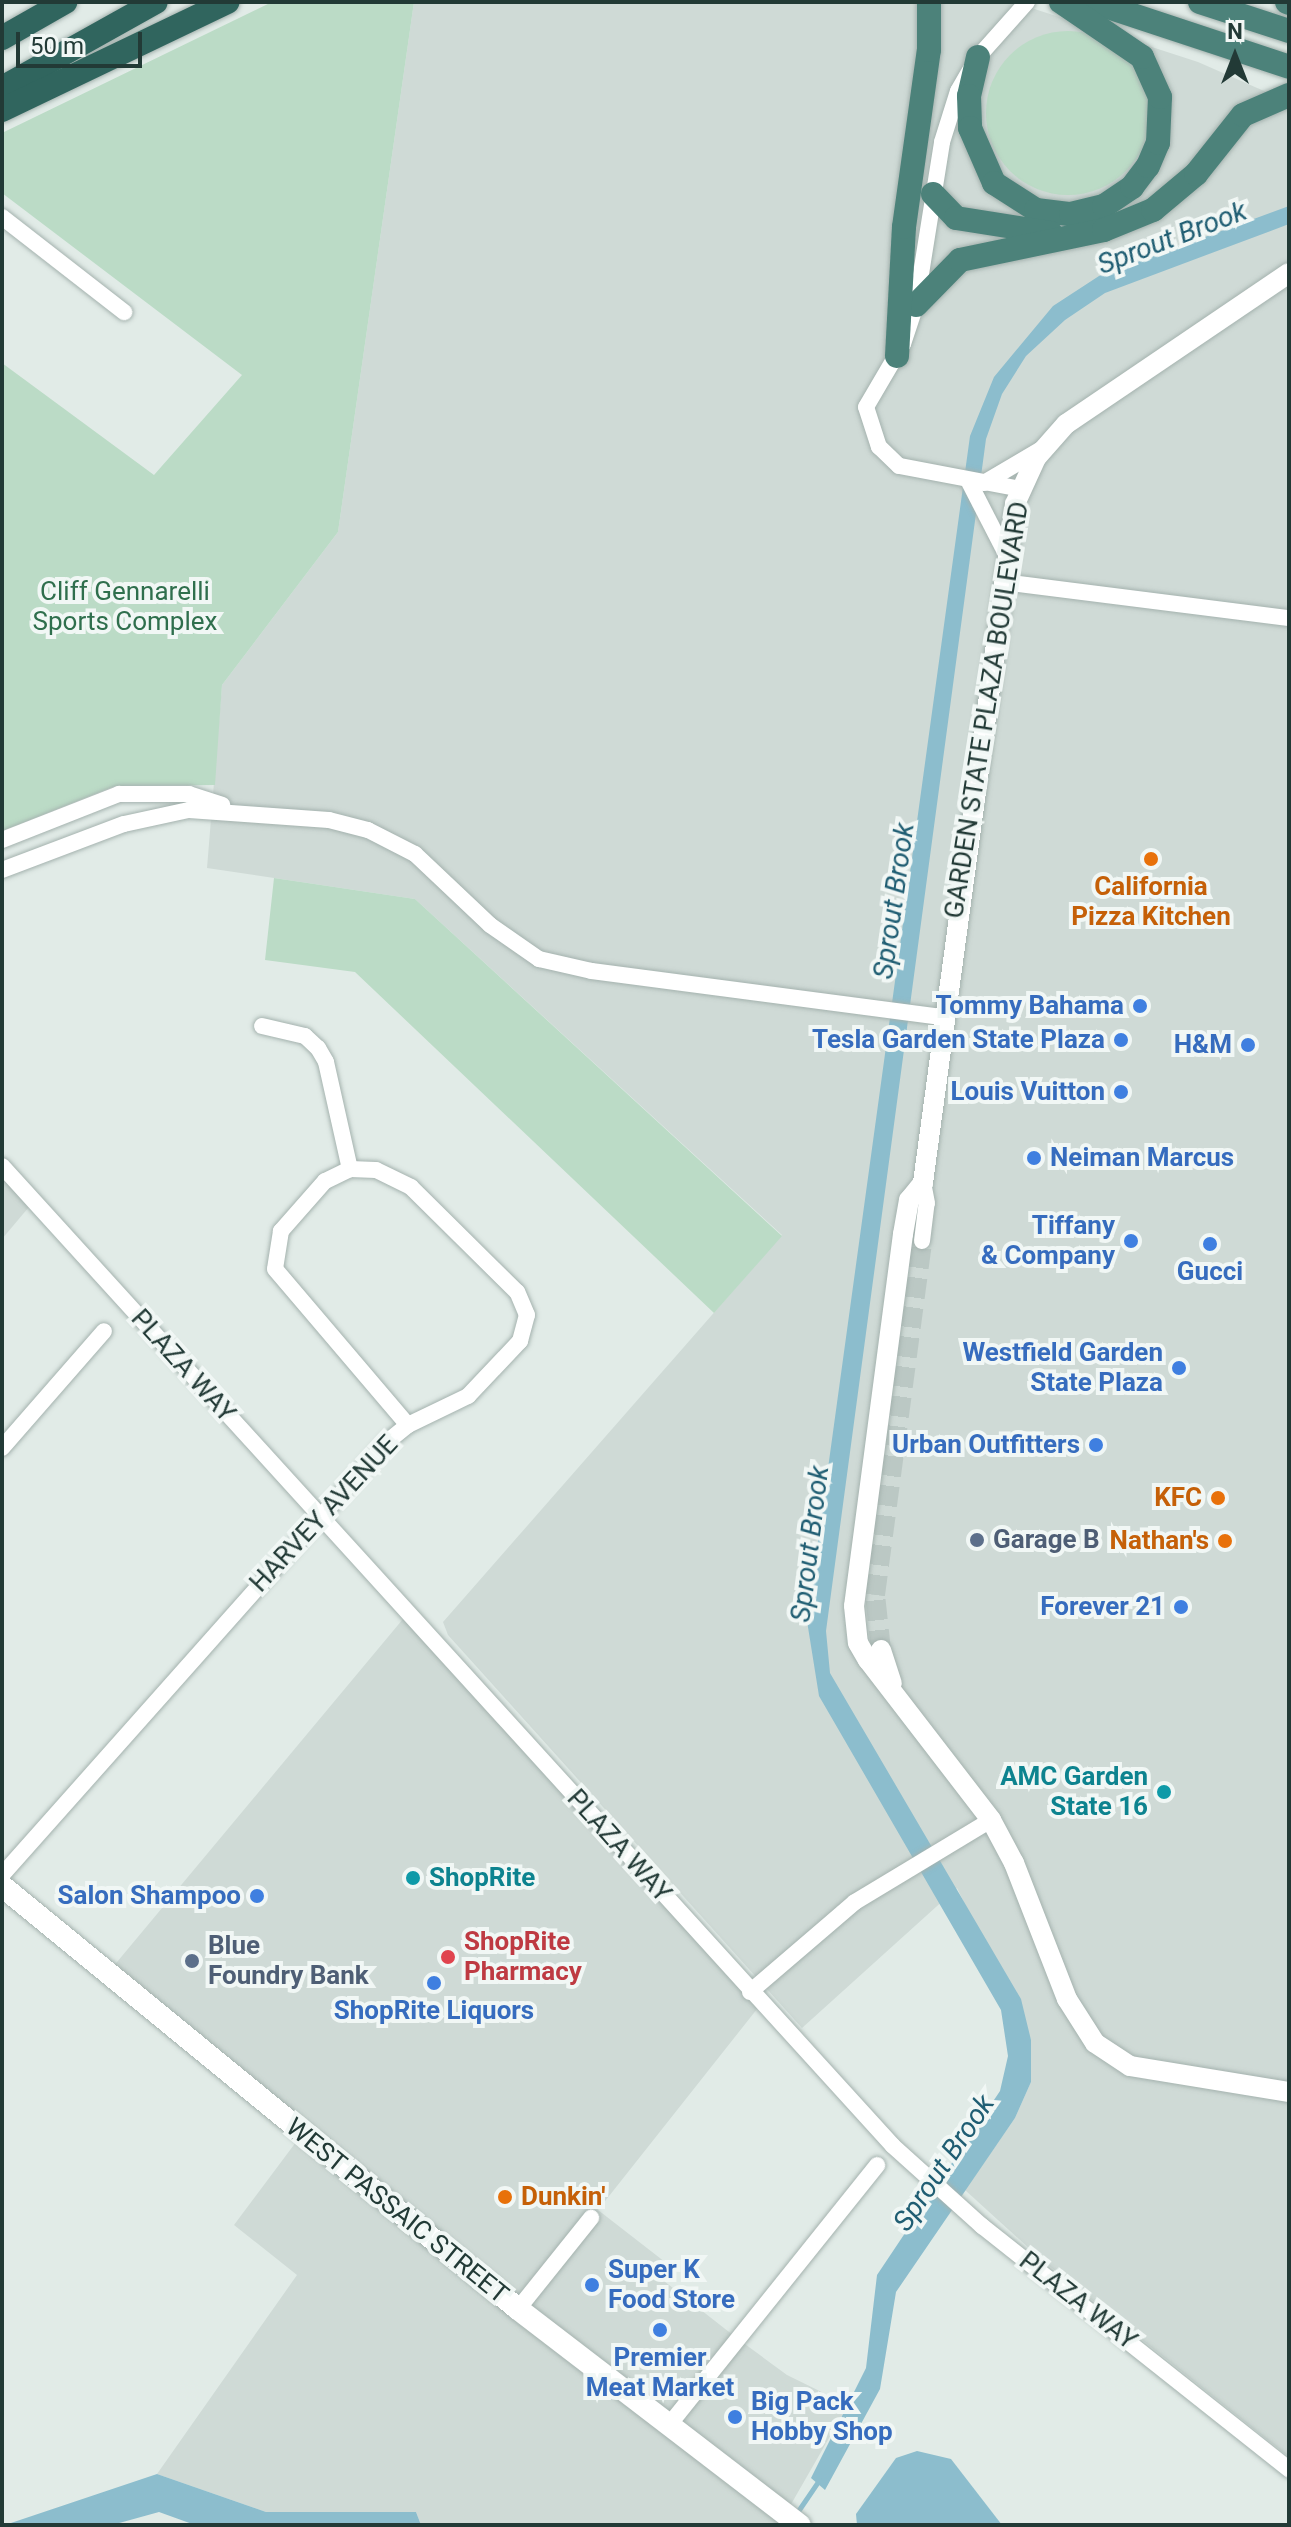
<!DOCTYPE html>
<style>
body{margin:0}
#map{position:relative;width:1291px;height:2527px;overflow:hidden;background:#e1ebe7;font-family:Roboto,sans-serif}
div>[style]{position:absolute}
.built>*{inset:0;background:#cfdad6}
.green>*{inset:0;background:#bbdbc6}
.round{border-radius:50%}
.water>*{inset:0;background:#8cbdcd}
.stream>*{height:5px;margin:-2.5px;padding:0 2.5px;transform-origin:2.5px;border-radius:2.5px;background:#8cbdcd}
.tertiary-tunnel>*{height:20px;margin-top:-10px;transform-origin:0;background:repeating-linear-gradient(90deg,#bbc8c4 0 20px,transparent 0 30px)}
.roads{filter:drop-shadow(0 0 2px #a4b2ae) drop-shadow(0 0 2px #a4b2ae)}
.minor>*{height:16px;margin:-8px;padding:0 8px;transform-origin:8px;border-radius:8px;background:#fff}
.tertiary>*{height:20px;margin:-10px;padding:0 10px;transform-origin:10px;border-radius:10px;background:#fff}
.secondary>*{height:22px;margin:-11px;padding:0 11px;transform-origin:11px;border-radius:11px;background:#fff}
.trunk>*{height:24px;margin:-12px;padding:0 12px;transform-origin:12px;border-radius:12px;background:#4c827a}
.motorway>*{height:24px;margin:-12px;padding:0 12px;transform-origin:12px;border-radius:12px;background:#30655e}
.dots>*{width:22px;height:22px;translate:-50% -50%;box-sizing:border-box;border:4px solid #f1f7f5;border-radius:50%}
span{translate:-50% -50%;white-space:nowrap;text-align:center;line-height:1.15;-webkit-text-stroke:8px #f1f7f5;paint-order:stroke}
.park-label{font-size:26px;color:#2f6f4d}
.street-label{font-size:26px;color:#223a36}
.food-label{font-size:26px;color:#c56008;font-weight:700}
.right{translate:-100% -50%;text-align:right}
.left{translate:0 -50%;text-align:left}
.shop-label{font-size:26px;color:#366cbe;font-weight:700}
.service-label{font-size:26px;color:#4e5e75;font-weight:700}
.culture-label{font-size:26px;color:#0d838f;font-weight:700}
.health-label{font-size:26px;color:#be3a42;font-weight:700}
.water-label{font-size:28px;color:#205e73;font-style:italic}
.frame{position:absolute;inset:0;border:4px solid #223a36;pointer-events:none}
.north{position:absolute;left:1195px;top:16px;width:80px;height:80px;-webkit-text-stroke:6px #f1f7f5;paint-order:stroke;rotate:0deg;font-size:22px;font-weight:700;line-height:32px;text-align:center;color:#223a36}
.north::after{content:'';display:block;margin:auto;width:28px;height:36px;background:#223a36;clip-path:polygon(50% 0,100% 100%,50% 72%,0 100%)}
.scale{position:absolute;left:16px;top:32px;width:126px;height:36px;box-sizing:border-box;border:4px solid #223a36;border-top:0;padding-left:10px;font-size:24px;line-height:28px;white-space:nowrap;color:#223a36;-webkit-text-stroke:6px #f1f7f5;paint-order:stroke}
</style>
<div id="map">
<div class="built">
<div style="clip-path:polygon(414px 2px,1013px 2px,1198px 62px,1289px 102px,1289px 2457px,1042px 2260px,965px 2190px,1015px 2118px,1031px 2082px,1031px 2040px,957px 1888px,802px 2028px,448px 1635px,443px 1622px,782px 1235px,415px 899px,207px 868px,222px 685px,338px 532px)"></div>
<div style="clip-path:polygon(2px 1166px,34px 1201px,2px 1239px)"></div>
<div style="clip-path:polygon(408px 1613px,761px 2004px,598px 2210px,665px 2262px,655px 2274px,738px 2339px,787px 2375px,848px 2405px,786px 2513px,789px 2525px,421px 2525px,416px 2512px,266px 2512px,157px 2474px,297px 2275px,234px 2225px,302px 2134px,107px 1974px)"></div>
</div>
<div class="green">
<div style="clip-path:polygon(272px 2px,414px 2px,338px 532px,222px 685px,215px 785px,115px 786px,2px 831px,2px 363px,154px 475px,242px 375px,2px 193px,2px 133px)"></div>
<div class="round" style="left:986px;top:31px;width:164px;height:164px"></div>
<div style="clip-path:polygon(274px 878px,415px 899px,782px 1236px,714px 1313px,355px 972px,265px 960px)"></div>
</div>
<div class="water">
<div style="clip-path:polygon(1289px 206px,1289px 224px,1105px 293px,1065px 320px,1026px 356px,1002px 394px,986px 439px,826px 1631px,830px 1673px,1021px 1999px,1031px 2040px,1031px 2082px,1015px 2118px,896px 2292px,880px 2389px,825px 2490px,811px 2478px,866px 2368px,877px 2275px,1000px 2091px,1008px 2056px,1001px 2010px,819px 1696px,807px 1621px,970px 436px,994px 377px,1053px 306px,1099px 276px)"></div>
<div style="clip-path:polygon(917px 2451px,951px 2459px,1002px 2525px,857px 2525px,856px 2514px,896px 2458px)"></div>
<div style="clip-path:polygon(157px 2474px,266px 2512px,416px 2512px,421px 2525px,195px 2525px,159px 2512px,112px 2525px,5px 2525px)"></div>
</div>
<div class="stream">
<div style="left:796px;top:2514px;width:41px;rotate:-55.9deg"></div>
</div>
<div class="tertiary-tunnel">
<div style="left:881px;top:1650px;width:55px;rotate:-96.2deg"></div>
<div style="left:875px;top:1595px;width:357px;rotate:-82.4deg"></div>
</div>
<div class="roads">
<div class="minor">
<div style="left:2px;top:217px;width:155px;rotate:37.9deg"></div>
<div style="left:968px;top:480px;width:83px;rotate:62.8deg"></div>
<div style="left:984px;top:483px;width:69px;rotate:-30.7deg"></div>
<div style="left:1021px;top:489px;width:124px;rotate:-169.3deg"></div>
<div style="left:899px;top:466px;width:28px;rotate:-136deg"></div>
<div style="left:879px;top:447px;width:42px;rotate:-108deg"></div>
<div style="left:866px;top:407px;width:73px;rotate:-59.6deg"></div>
<div style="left:903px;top:344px;width:41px;rotate:-71.6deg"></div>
<div style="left:916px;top:305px;width:165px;rotate:-80.9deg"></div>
<div style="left:942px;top:142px;width:53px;rotate:-72.6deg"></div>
<div style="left:958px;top:91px;width:39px;rotate:-60deg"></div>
<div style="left:978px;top:57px;width:74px;rotate:-48.3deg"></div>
<div style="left:1003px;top:582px;width:288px;rotate:7.2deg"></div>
<div style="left:2px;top:840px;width:126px;rotate:-21.5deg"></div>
<div style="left:119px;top:794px;width:70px"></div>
<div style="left:189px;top:794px;width:35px;rotate:18deg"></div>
<div style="left:2px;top:870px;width:130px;rotate:-20.7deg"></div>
<div style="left:124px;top:824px;width:66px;rotate:-12.2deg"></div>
<div style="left:189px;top:810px;width:140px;rotate:4.1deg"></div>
<div style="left:329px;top:820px;width:40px;rotate:14.4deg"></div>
<div style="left:368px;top:830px;width:53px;rotate:27.1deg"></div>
<div style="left:415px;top:854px;width:103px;rotate:43.4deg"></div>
<div style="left:490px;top:925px;width:60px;rotate:34.8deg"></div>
<div style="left:539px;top:959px;width:54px;rotate:12.8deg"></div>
<div style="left:592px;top:971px;width:354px;rotate:7.5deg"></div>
<div style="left:262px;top:1026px;width:44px;rotate:13.1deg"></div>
<div style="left:305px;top:1036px;width:18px;rotate:43deg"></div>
<div style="left:318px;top:1048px;width:16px;rotate:60deg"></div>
<div style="left:326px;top:1062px;width:110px;rotate:77.4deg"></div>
<div style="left:2px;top:1166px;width:1324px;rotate:47.72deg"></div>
<div style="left:893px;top:2146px;width:120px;rotate:42deg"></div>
<div style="left:982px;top:2226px;width:392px;rotate:38.4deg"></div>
<div style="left:922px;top:1241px;width:38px;rotate:-83deg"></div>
<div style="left:927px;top:1203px;width:20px;rotate:-101deg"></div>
<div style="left:2px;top:1448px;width:155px;rotate:-48.9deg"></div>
<div style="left:2px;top:1875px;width:579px;rotate:-48.36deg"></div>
<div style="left:387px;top:1442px;width:27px;rotate:-39deg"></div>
<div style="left:408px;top:1425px;width:67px;rotate:-25.8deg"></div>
<div style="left:468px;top:1396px;width:76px;rotate:-46.6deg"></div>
<div style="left:520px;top:1341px;width:27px;rotate:-75deg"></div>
<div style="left:527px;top:1315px;width:25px;rotate:-113deg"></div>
<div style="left:517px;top:1292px;width:149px;rotate:-135.3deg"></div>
<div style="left:411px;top:1187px;width:39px;rotate:-154deg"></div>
<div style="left:376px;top:1170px;width:26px;rotate:-178deg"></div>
<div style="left:350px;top:1169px;width:28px;rotate:154deg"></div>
<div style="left:325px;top:1181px;width:67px;rotate:131.3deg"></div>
<div style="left:281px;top:1231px;width:38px;rotate:99deg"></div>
<div style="left:275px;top:1269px;width:205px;rotate:49.6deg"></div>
<div style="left:750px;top:1992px;width:138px;rotate:-40.6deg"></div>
<div style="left:855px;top:1902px;width:159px;rotate:-31.1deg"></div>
<div style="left:518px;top:2309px;width:117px;rotate:-51.3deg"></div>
<div style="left:669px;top:2425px;width:333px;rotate:-51.3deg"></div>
</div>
<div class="tertiary">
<div style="left:1289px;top:273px;width:269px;rotate:145.9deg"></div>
<div style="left:1066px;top:424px;width:45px;rotate:131.4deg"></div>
<div style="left:1036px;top:458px;width:51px;rotate:114.5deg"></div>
<div style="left:1015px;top:504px;width:685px;rotate:97.72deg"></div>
<div style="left:923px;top:1183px;width:22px;rotate:129deg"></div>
<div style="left:909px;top:1200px;width:35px;rotate:100deg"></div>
<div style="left:903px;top:1234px;width:375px;rotate:97.5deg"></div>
<div style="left:854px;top:1606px;width:37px;rotate:84deg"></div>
<div style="left:858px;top:1643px;width:20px;rotate:60deg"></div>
<div style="left:868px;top:1660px;width:202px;rotate:52.4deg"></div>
<div style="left:991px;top:1820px;width:49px;rotate:61.9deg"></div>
<div style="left:1014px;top:1863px;width:146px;rotate:68.7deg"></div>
<div style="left:1067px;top:1999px;width:52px;rotate:57.5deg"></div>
<div style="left:1095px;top:2043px;width:42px;rotate:33.3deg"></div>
<div style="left:1130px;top:2066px;width:161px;rotate:9.3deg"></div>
<div style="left:881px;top:1650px;width:35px;rotate:72deg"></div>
</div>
<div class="secondary">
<div style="left:2px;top:1886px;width:667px;rotate:39.34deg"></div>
<div style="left:518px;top:2309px;width:355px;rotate:37.5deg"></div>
</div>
<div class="trunk">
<div style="left:1093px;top:2px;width:206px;rotate:18.3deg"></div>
<div style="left:1200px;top:2px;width:94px;rotate:18deg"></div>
<div style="left:1287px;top:2px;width:2px;rotate:27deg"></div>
<div style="left:978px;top:57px;width:40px;rotate:103deg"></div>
<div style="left:969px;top:96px;width:32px;rotate:88deg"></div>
<div style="left:970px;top:128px;width:60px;rotate:66.4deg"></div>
<div style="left:994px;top:183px;width:50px;rotate:32.7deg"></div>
<div style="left:1036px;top:210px;width:35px;rotate:7deg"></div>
<div style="left:1071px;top:214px;width:34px;rotate:-14deg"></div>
<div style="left:1104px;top:206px;width:34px;rotate:-34deg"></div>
<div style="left:1132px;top:187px;width:26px;rotate:-53deg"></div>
<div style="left:1148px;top:166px;width:25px;rotate:-67deg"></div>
<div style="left:1158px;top:143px;width:46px;rotate:-87.5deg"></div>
<div style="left:1160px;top:97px;width:44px;rotate:-114.2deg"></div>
<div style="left:1142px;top:57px;width:98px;rotate:-145.8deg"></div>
<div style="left:933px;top:194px;width:33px;rotate:46deg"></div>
<div style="left:956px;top:218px;width:96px;rotate:9deg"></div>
<div style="left:916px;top:305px;width:63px;rotate:-45.6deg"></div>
<div style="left:960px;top:260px;width:147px;rotate:-11.8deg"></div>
<div style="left:1104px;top:230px;width:53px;rotate:-22.2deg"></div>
<div style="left:1153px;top:210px;width:56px;rotate:-39.9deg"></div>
<div style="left:1196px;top:174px;width:75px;rotate:-51.5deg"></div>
<div style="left:1243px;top:115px;width:50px;rotate:-23.5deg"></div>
<div style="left:897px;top:356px;width:129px;rotate:-86.9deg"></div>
<div style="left:904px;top:227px;width:179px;rotate:-82deg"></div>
<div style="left:929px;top:50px;width:48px;rotate:-90deg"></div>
</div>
<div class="motorway">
<div style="left:2px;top:38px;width:73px;rotate:-29.7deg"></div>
<div style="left:2px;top:88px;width:176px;rotate:-29.2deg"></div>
<div style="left:2px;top:110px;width:250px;rotate:-25.6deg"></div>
</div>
</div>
<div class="dots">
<div style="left:1151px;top:859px;background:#e8710a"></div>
<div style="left:1140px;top:1006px;background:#3f7fe0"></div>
<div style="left:1121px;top:1040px;background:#3f7fe0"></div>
<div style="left:1248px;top:1045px;background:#3f7fe0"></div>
<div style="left:1121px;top:1092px;background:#3f7fe0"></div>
<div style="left:1034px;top:1158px;background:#3f7fe0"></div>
<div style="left:1131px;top:1241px;background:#3f7fe0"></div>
<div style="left:1210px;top:1244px;background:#3f7fe0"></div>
<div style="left:1179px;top:1368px;background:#3f7fe0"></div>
<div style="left:1096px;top:1445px;background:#3f7fe0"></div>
<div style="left:1218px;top:1498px;background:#e8710a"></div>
<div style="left:977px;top:1540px;background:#5c6f8a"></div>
<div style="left:1225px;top:1541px;background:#e8710a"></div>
<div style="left:1181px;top:1607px;background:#3f7fe0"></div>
<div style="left:1164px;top:1792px;background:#0f9aa8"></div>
<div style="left:413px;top:1878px;background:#0f9aa8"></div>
<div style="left:257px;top:1896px;background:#3f7fe0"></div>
<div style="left:448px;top:1957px;background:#e0444e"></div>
<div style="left:192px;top:1961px;background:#5c6f8a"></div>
<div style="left:434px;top:1983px;background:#3f7fe0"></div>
<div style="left:505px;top:2197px;background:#e8710a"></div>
<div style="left:592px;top:2285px;background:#3f7fe0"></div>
<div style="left:660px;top:2330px;background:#3f7fe0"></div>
<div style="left:735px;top:2417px;background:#3f7fe0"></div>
</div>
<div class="park-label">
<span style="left:125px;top:607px">Cliff Gennarelli<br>Sports Complex</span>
</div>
<div class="street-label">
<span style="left:987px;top:710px;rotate:-81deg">GARDEN STATE PLAZA BOULEVARD</span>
<span style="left:183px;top:1366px;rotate:48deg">PLAZA WAY</span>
<span style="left:324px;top:1514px;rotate:-47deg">HARVEY AVENUE</span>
<span style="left:619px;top:1846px;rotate:48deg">PLAZA WAY</span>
<span style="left:397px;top:2211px;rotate:39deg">WEST PASSAIC STREET</span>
<span style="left:1078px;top:2301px;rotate:38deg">PLAZA WAY</span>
</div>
<div class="food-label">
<span style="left:1151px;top:902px">California<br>Pizza Kitchen</span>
<span class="right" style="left:1202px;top:1498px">KFC</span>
<span class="right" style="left:1209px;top:1541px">Nathan's</span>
<span class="left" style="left:521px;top:2197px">Dunkin'</span>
</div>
<div class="shop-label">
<span class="right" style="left:1124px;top:1006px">Tommy Bahama</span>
<span class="right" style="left:1105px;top:1040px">Tesla Garden State Plaza</span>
<span class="right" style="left:1232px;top:1045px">H&amp;M</span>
<span class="right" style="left:1105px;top:1092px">Louis Vuitton</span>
<span class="left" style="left:1050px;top:1158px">Neiman Marcus</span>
<span class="right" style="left:1115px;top:1241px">Tiffany<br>&amp; Company</span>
<span style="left:1210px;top:1272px">Gucci</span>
<span class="right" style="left:1163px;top:1368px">Westfield Garden<br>State Plaza</span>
<span class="right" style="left:1080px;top:1445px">Urban Outfitters</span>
<span class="right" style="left:1165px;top:1607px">Forever 21</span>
<span class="right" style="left:241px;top:1896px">Salon Shampoo</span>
<span style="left:434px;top:2011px">ShopRite Liquors</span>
<span class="left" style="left:608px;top:2285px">Super K<br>Food Store</span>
<span style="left:660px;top:2373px">Premier<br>Meat Market</span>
<span class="left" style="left:751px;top:2417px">Big Pack<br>Hobby Shop</span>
</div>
<div class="service-label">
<span class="left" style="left:993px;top:1540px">Garage B</span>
<span class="left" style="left:208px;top:1961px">Blue<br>Foundry Bank</span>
</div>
<div class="culture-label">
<span class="right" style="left:1148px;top:1792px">AMC Garden<br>State 16</span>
<span class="left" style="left:429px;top:1878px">ShopRite</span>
</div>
<div class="health-label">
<span class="left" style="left:464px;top:1957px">ShopRite<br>Pharmacy</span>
</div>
<div class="water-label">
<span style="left:1172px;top:238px;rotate:-21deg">Sprout Brook</span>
<span style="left:894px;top:901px;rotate:-82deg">Sprout Brook</span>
<span style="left:810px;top:1544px;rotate:-83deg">Sprout Brook</span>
<span style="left:944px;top:2163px;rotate:-56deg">Sprout Brook</span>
</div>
<div class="frame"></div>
<div class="north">N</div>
<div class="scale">50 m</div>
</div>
